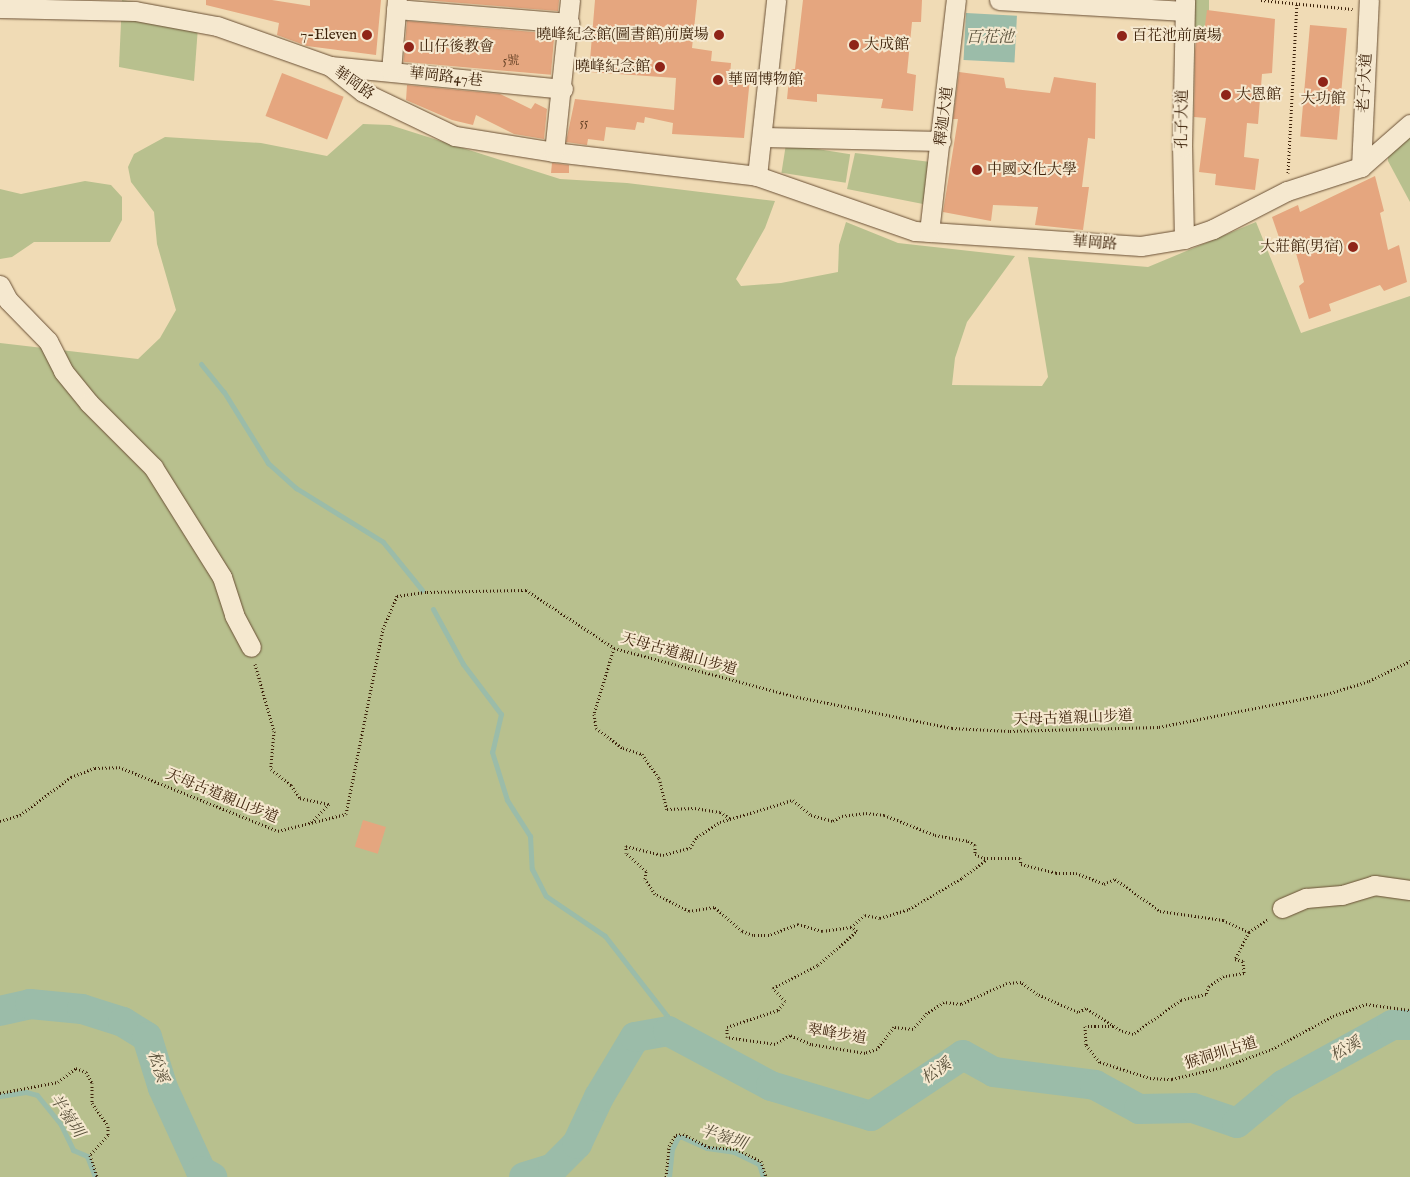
<!DOCTYPE html>
<meta charset="utf-8">
<style>
body{margin:0}
#map{position:relative;width:1410px;height:1177px;overflow:hidden;background:#f0dbb5;font-family:"IM FELL English","Noto Serif TC",serif}
div>[style]{position:absolute}
.green>*{inset:0;background:#b8c08e;transform-origin:0 0}
.water>*{inset:0;background:#9bbca9;transform-origin:0 0}
.stream>*{height:5px;margin:-2.5px;padding:0 2.5px;transform-origin:2.5px;border-radius:2.5px;background:#9bbca9}
.river>*{height:30px;margin:-15px;padding:0 15px;transform-origin:15px;border-radius:15px;background:#9bbca9}
.building>*{inset:0;background:#e5a67f;transform-origin:0 0}
.path>*{height:3px;margin-top:-1.5px;transform-origin:0;background:repeating-linear-gradient(90deg,#3d220a 0 1px,transparent 0 3.5px)}
.roads{filter:drop-shadow(0 0 1px #6a5035) drop-shadow(0 0 1px #6a5035)}
.minor>*{height:19px;margin:-9.5px;padding:0 9.5px;transform-origin:9.5px;border-radius:9.5px;background:#f5e8cf}
.dots>*{width:14px;height:14px;translate:-50% -50%;box-sizing:border-box;border:2px solid #f5e8cf;border-radius:50%}
span{translate:-50% -50%;white-space:nowrap;text-align:center;line-height:1.15;-webkit-text-stroke:4px #f5e8cf;paint-order:stroke}
.number-label{font-size:12px;color:#674327}
.number-label span{-webkit-text-stroke-width:0}
.poi-label{font-size:15px;color:#3d220a}
.right{translate:-100% -50%;text-align:right}
.left{translate:0 -50%;text-align:left}
.street-label{font-size:15px;color:#3d220a}
.water-label{font-size:16px;color:#59503a;font-style:italic}
</style>
<div id="map">
<div class="green">
<div style="clip-path:polygon(122px 0,199px 13px,194px 81px,119px 67px)"></div>
<div style="left:1193px;top:0;width:16px;height:33px"></div>
<div style="clip-path:polygon(363px 124px,390px 125px,560px 179px,627px 183px,775px 201px,765px 228px,736px 279px,741px 286px,781px 283px,838px 272px,839px 245px,846px 222px,898px 243px,1015px 256px,967px 322px,955px 358px,952px 385px,1042px 386px,1048px 377px,1028px 257px,1148px 267px,1256px 222px,1301px 333px,1410px 296px,1410px 1177px,0 1177px,0 343px,138px 359px,160px 338px,176px 310px,157px 244px,154px 212px,131px 182px,128px 167px,134px 154px,165px 137px,261px 143px,327px 156px)"></div>
<div style="clip-path:polygon(1410px 133px,1410px 202px,1388px 161px,1388px 150px)"></div>
<div style="left:786px;top:144px;width:65px;height:29px;rotate:9deg"></div>
<div style="clip-path:polygon(855px 153px,931px 162px,923px 204px,847px 189px)"></div>
<div style="clip-path:polygon(85px 181px,111px 185px,122px 197px,122px 220px,110px 242px,34px 242px,12px 257px,0 259px,0 189px,21px 194px)"></div>
</div>
<div class="water">
<div style="left:966px;top:13px;width:51px;height:47px;rotate:3deg"></div>
</div>
<div class="stream">
<div style="left:201px;top:364px;width:36px;rotate:51deg"></div>
<div style="left:224px;top:392px;width:84px;rotate:58.2deg"></div>
<div style="left:268px;top:463px;width:38px;rotate:42deg"></div>
<div style="left:296px;top:488px;width:102px;rotate:31.8deg"></div>
<div style="left:383px;top:542px;width:62px;rotate:50.9deg"></div>
<div style="left:433px;top:609px;width:63px;rotate:61.4deg"></div>
<div style="left:463px;top:664px;width:63px;rotate:52.8deg"></div>
<div style="left:501px;top:714px;width:39px;rotate:103deg"></div>
<div style="left:492px;top:752px;width:50px;rotate:72.6deg"></div>
<div style="left:507px;top:800px;width:43px;rotate:57.4deg"></div>
<div style="left:530px;top:836px;width:33px;rotate:87deg"></div>
<div style="left:532px;top:869px;width:30px;rotate:63deg"></div>
<div style="left:546px;top:896px;width:71px;rotate:34.1deg"></div>
<div style="left:605px;top:936px;width:101px;rotate:52.2deg"></div>
<div style="left:667px;top:1016px;width:15px;rotate:86deg"></div>
<div style="left:0;top:1096px;width:26px;rotate:-9deg"></div>
<div style="left:26px;top:1092px;width:11px;rotate:15deg"></div>
<div style="left:37px;top:1095px;width:38px;rotate:51deg"></div>
<div style="left:61px;top:1125px;width:28px;rotate:64deg"></div>
<div style="left:73px;top:1150px;width:15px;rotate:23deg"></div>
<div style="left:87px;top:1156px;width:22px;rotate:69deg"></div>
<div style="left:669px;top:1177px;width:28px;rotate:-84deg"></div>
<div style="left:672px;top:1149px;width:13px;rotate:-63deg"></div>
<div style="left:678px;top:1137px;width:4px"></div>
<div style="left:682px;top:1137px;width:27px;rotate:24deg"></div>
<div style="left:707px;top:1148px;width:27px;rotate:8deg"></div>
<div style="left:734px;top:1152px;width:28px;rotate:26deg"></div>
<div style="left:759px;top:1164px;width:14px;rotate:73deg"></div>
</div>
<div class="river">
<div style="left:0;top:1011px;width:31px;rotate:-13deg"></div>
<div style="left:30px;top:1004px;width:52px;rotate:5.5deg"></div>
<div style="left:82px;top:1009px;width:43px;rotate:17.6deg"></div>
<div style="left:123px;top:1022px;width:28px;rotate:32deg"></div>
<div style="left:147px;top:1037px;width:53px;rotate:72.6deg"></div>
<div style="left:163px;top:1088px;width:91px;rotate:65.4deg"></div>
<div style="left:201px;top:1171px;width:13px;rotate:29deg"></div>
<div style="left:524px;top:1177px;width:30px;rotate:-17deg"></div>
<div style="left:553px;top:1168px;width:34px;rotate:-45deg"></div>
<div style="left:577px;top:1144px;width:52px;rotate:-64.9deg"></div>
<div style="left:599px;top:1097px;width:70px;rotate:-59deg"></div>
<div style="left:635px;top:1037px;width:34px;rotate:-10deg"></div>
<div style="left:668px;top:1031px;width:117px;rotate:28.1deg"></div>
<div style="left:771px;top:1086px;width:104px;rotate:16.7deg"></div>
<div style="left:871px;top:1116px;width:110px;rotate:-33.5deg"></div>
<div style="left:963px;top:1055px;width:35px;rotate:29deg"></div>
<div style="left:994px;top:1072px;width:102px;rotate:7.3deg"></div>
<div style="left:1095px;top:1085px;width:50px;rotate:28.6deg"></div>
<div style="left:1139px;top:1109px;width:54px;rotate:-1.1deg"></div>
<div style="left:1193px;top:1108px;width:46px;rotate:18.8deg"></div>
<div style="left:1237px;top:1123px;width:60px;rotate:-39.6deg"></div>
<div style="left:1283px;top:1085px;width:124px;rotate:-28.8deg"></div>
<div style="left:1392px;top:1025px;width:18px"></div>
</div>
<div class="building">
<div style="clip-path:polygon(206px 0,272px 0,310px 6px,310px 0,381px 0,376px 55px,307px 46px,277px 35px,279px 23px,206px 5px)"></div>
<div style="clip-path:polygon(424px 0,559px 0,558px 11px)"></div>
<div style="clip-path:polygon(595px 0,697px 0,692px 48px,712px 51px,711px 61px,731px 63px,730px 75px,750px 78px,744px 138px,672px 134px,673px 123px,645px 117px,644px 123px,637px 122px,635px 130px,606px 127px,604px 141px,588px 139px,587px 145px,566px 142px,575px 99px,674px 110px,676px 78px,589px 72px)"></div>
<div style="clip-path:polygon(803px 0,922px 0,921px 22px,912px 22px,907px 73px,916px 75px,913px 111px,881px 108px,883px 99px,817px 94px,817px 102px,787px 99px,790px 69px,795px 69px)"></div>
<div style="clip-path:polygon(1207px 10px,1275px 19px,1272px 73px,1262px 74px,1258px 124px,1247px 123px,1244px 157px,1259px 159px,1255px 190px,1215px 185px,1216px 174px,1199px 172px,1206px 118px,1194px 117px,1195px 51px,1197px 33px,1204px 33px)"></div>
<div style="left:407px;top:21px;width:148px;height:41px;rotate:5deg"></div>
<div style="left:1310px;top:25px;width:37px;height:112px;rotate:5deg"></div>
<div style="clip-path:polygon(959px 72px,1004px 78px,1006px 88px,1050px 93px,1054px 77px,1096px 83px,1095px 139px,1088px 138px,1082px 187px,1089px 187px,1083px 230px,1035px 225px,1038px 207px,993px 205px,991px 221px,943px 212px,958px 119px,953px 119px)"></div>
<div style="left:282px;top:73px;width:66px;height:46px;rotate:21deg"></div>
<div style="clip-path:polygon(407px 85px,500px 94px,531px 109px,535px 103px,547px 109px,544px 139px,514px 134px,476px 115px,473px 125px,452px 120px,406px 100px)"></div>
<div style="clip-path:polygon(552px 163px,569px 165px,569px 173px,551px 173px)"></div>
<div style="clip-path:polygon(1375px 176px,1384px 211px,1380px 213px,1388px 250px,1399px 245px,1407px 282px,1384px 291px,1380px 285px,1329px 304px,1331px 311px,1309px 319px,1299px 286px,1304px 282px,1294px 246px,1284px 252px,1272px 217px,1298px 205px,1300px 212px)"></div>
<div style="left:363px;top:820px;width:24px;height:28px;rotate:17deg"></div>
</div>
<div class="path">
<div style="left:1261px;top:0;width:92px;rotate:5.6deg"></div>
<div style="left:1288px;top:173px;width:169px;rotate:-87deg"></div>
<div style="left:614px;top:648px;width:69px;rotate:106.9deg"></div>
<div style="left:594px;top:714px;width:14px;rotate:82deg"></div>
<div style="left:596px;top:728px;width:34px;rotate:37deg"></div>
<div style="left:623px;top:748px;width:20px;rotate:18deg"></div>
<div style="left:642px;top:754px;width:29px;rotate:55deg"></div>
<div style="left:659px;top:778px;width:32px;rotate:76deg"></div>
<div style="left:667px;top:809px;width:28px;rotate:-2deg"></div>
<div style="left:695px;top:808px;width:25px;rotate:9deg"></div>
<div style="left:720px;top:812px;width:13px;rotate:32deg"></div>
<div style="left:255px;top:664px;width:70px;rotate:74.2deg"></div>
<div style="left:274px;top:731px;width:38px;rotate:95deg"></div>
<div style="left:271px;top:769px;width:26px;rotate:39deg"></div>
<div style="left:291px;top:785px;width:16px;rotate:55deg"></div>
<div style="left:300px;top:798px;width:30px;rotate:12deg"></div>
<div style="left:329px;top:804px;width:28px;rotate:134deg"></div>
<div style="left:0;top:821px;width:21px;rotate:-17deg"></div>
<div style="left:20px;top:815px;width:64px;rotate:-36.7deg"></div>
<div style="left:71px;top:777px;width:26px;rotate:-21deg"></div>
<div style="left:95px;top:768px;width:24px;rotate:-2deg"></div>
<div style="left:119px;top:767px;width:171px;rotate:21.9deg"></div>
<div style="left:278px;top:831px;width:70px;rotate:-14deg"></div>
<div style="left:346px;top:814px;width:189px;rotate:-78.7deg"></div>
<div style="left:383px;top:629px;width:36px;rotate:-67deg"></div>
<div style="left:397px;top:596px;width:30px;rotate:-8deg"></div>
<div style="left:427px;top:592px;width:99px;rotate:-1.2deg"></div>
<div style="left:526px;top:590px;width:105px;rotate:33.4deg"></div>
<div style="left:614px;top:648px;width:185px;rotate:15deg"></div>
<div style="left:793px;top:696px;width:162px;rotate:11.4deg"></div>
<div style="left:952px;top:728px;width:58px;rotate:3deg"></div>
<div style="left:1010px;top:731px;width:149px;rotate:-1.5deg"></div>
<div style="left:1159px;top:727px;width:171px;rotate:-11.1deg"></div>
<div style="left:1327px;top:694px;width:44px;rotate:-17.2deg"></div>
<div style="left:1369px;top:681px;width:46px;rotate:-26deg"></div>
<div style="left:851px;top:927px;width:18px;rotate:-41deg"></div>
<div style="left:865px;top:915px;width:15px;rotate:11deg"></div>
<div style="left:880px;top:918px;width:30px;rotate:-17deg"></div>
<div style="left:909px;top:909px;width:61px;rotate:-30.3deg"></div>
<div style="left:962px;top:878px;width:31px;rotate:-37deg"></div>
<div style="left:1249px;top:932px;width:30px;rotate:117deg"></div>
<div style="left:1235px;top:959px;width:8px;rotate:14deg"></div>
<div style="left:1243px;top:961px;width:12px;rotate:85deg"></div>
<div style="left:1244px;top:973px;width:20px;rotate:171deg"></div>
<div style="left:1224px;top:976px;width:18px;rotate:146deg"></div>
<div style="left:1209px;top:986px;width:9px;rotate:111deg"></div>
<div style="left:1206px;top:994px;width:26px;rotate:167deg"></div>
<div style="left:1181px;top:1000px;width:59px;rotate:144.7deg"></div>
<div style="left:1133px;top:1034px;width:14px;rotate:-163deg"></div>
<div style="left:1120px;top:1030px;width:40px;rotate:-147.1deg"></div>
<div style="left:1086px;top:1008px;width:9px;rotate:153deg"></div>
<div style="left:1078px;top:1012px;width:45px;rotate:-156.3deg"></div>
<div style="left:1037px;top:994px;width:20px;rotate:-143deg"></div>
<div style="left:1021px;top:982px;width:14px;rotate:176deg"></div>
<div style="left:1007px;top:983px;width:51px;rotate:155.5deg"></div>
<div style="left:961px;top:1004px;width:17px;rotate:-173deg"></div>
<div style="left:944px;top:1002px;width:20px;rotate:147deg"></div>
<div style="left:927px;top:1013px;width:21px;rotate:131deg"></div>
<div style="left:913px;top:1029px;width:19px;rotate:-174deg"></div>
<div style="left:894px;top:1027px;width:28px;rotate:128deg"></div>
<div style="left:877px;top:1049px;width:13px;rotate:162deg"></div>
<div style="left:865px;top:1053px;width:55px;rotate:-170.5deg"></div>
<div style="left:811px;top:1044px;width:23px;rotate:-157deg"></div>
<div style="left:790px;top:1035px;width:17px;rotate:149deg"></div>
<div style="left:775px;top:1044px;width:49px;rotate:-171.7deg"></div>
<div style="left:727px;top:1037px;width:10px;rotate:-90deg"></div>
<div style="left:727px;top:1027px;width:54px;rotate:-18.4deg"></div>
<div style="left:778px;top:1010px;width:11px;rotate:-52deg"></div>
<div style="left:785px;top:1001px;width:18px;rotate:-133deg"></div>
<div style="left:773px;top:988px;width:51px;rotate:-27.1deg"></div>
<div style="left:818px;top:965px;width:52px;rotate:-41.1deg"></div>
<div style="left:857px;top:931px;width:7px;rotate:-146deg"></div>
<div style="left:851px;top:927px;width:29px;rotate:172deg"></div>
<div style="left:822px;top:931px;width:25px;rotate:-164deg"></div>
<div style="left:798px;top:924px;width:31px;rotate:159deg"></div>
<div style="left:769px;top:935px;width:16px;rotate:180deg"></div>
<div style="left:753px;top:935px;width:12px;rotate:-160deg"></div>
<div style="left:742px;top:931px;width:37px;rotate:-139deg"></div>
<div style="left:714px;top:907px;width:25px;rotate:171deg"></div>
<div style="left:689px;top:911px;width:38px;rotate:-153deg"></div>
<div style="left:655px;top:894px;width:18px;rotate:-124deg"></div>
<div style="left:645px;top:879px;width:8px;rotate:-83deg"></div>
<div style="left:646px;top:871px;width:27px;rotate:-138deg"></div>
<div style="left:626px;top:853px;width:7px;rotate:-90deg"></div>
<div style="left:626px;top:846px;width:38px;rotate:14deg"></div>
<div style="left:663px;top:855px;width:28px;rotate:-15deg"></div>
<div style="left:690px;top:848px;width:13px;rotate:-58deg"></div>
<div style="left:697px;top:837px;width:27px;rotate:-33deg"></div>
<div style="left:720px;top:822px;width:76px;rotate:-16.8deg"></div>
<div style="left:793px;top:800px;width:23px;rotate:40deg"></div>
<div style="left:811px;top:815px;width:23px;rotate:15deg"></div>
<div style="left:833px;top:821px;width:10px;rotate:-29deg"></div>
<div style="left:842px;top:816px;width:24px;rotate:-7deg"></div>
<div style="left:866px;top:813px;width:18px;rotate:6deg"></div>
<div style="left:884px;top:815px;width:55px;rotate:21.4deg"></div>
<div style="left:935px;top:835px;width:34px;rotate:10deg"></div>
<div style="left:968px;top:841px;width:8px;rotate:30deg"></div>
<div style="left:975px;top:845px;width:9px;rotate:90deg"></div>
<div style="left:975px;top:854px;width:10px;rotate:24deg"></div>
<div style="left:984px;top:858px;width:36px"></div>
<div style="left:1020px;top:858px;width:6px;rotate:81deg"></div>
<div style="left:1021px;top:864px;width:36px;rotate:14deg"></div>
<div style="left:1056px;top:873px;width:20px"></div>
<div style="left:1076px;top:873px;width:30px;rotate:21deg"></div>
<div style="left:1104px;top:884px;width:12px;rotate:-24deg"></div>
<div style="left:1115px;top:879px;width:55px;rotate:35.4deg"></div>
<div style="left:1160px;top:911px;width:64px;rotate:8.1deg"></div>
<div style="left:1223px;top:920px;width:29px;rotate:25deg"></div>
<div style="left:1249px;top:932px;width:24px;rotate:-35deg"></div>
<div style="left:1113px;top:1026px;width:28px;rotate:180deg"></div>
<div style="left:1085px;top:1026px;width:19px;rotate:87deg"></div>
<div style="left:1086px;top:1045px;width:22px;rotate:51deg"></div>
<div style="left:1100px;top:1062px;width:52px;rotate:17.7deg"></div>
<div style="left:1150px;top:1078px;width:22px;rotate:3deg"></div>
<div style="left:1172px;top:1079px;width:52px;rotate:-13.2deg"></div>
<div style="left:1223px;top:1067px;width:52px;rotate:-20.2deg"></div>
<div style="left:1272px;top:1049px;width:69px;rotate:-28.4deg"></div>
<div style="left:1333px;top:1016px;width:35px;rotate:-20deg"></div>
<div style="left:1366px;top:1004px;width:44px;rotate:7.8deg"></div>
<div style="left:0;top:1093px;width:59px;rotate:-10.7deg"></div>
<div style="left:58px;top:1082px;width:23px;rotate:-38deg"></div>
<div style="left:76px;top:1068px;width:11px;rotate:22deg"></div>
<div style="left:86px;top:1072px;width:13px;rotate:61deg"></div>
<div style="left:92px;top:1083px;width:20px;rotate:90deg"></div>
<div style="left:92px;top:1103px;width:28px;rotate:55deg"></div>
<div style="left:108px;top:1126px;width:9px;rotate:90deg"></div>
<div style="left:108px;top:1135px;width:27px;rotate:132deg"></div>
<div style="left:90px;top:1155px;width:23px;rotate:72deg"></div>
<div style="left:666px;top:1177px;width:31px;rotate:-84deg"></div>
<div style="left:669px;top:1146px;width:13px;rotate:-58deg"></div>
<div style="left:676px;top:1135px;width:7px;rotate:-8deg"></div>
<div style="left:683px;top:1134px;width:29px;rotate:27deg"></div>
<div style="left:709px;top:1147px;width:27px;rotate:4deg"></div>
<div style="left:736px;top:1149px;width:28px;rotate:26deg"></div>
<div style="left:761px;top:1161px;width:17px;rotate:73deg"></div>
</div>
<div class="roads">
<div class="minor">
<div style="left:999px;top:0;width:185px;rotate:3.4deg"></div>
<div style="left:0;top:8px;width:135px;rotate:1.3deg"></div>
<div style="left:135px;top:11px;width:83px;rotate:10.4deg"></div>
<div style="left:217px;top:26px;width:120px;rotate:19.5deg"></div>
<div style="left:330px;top:66px;width:42px;rotate:38.2deg"></div>
<div style="left:363px;top:92px;width:102px;rotate:25.6deg"></div>
<div style="left:455px;top:136px;width:100px;rotate:9.2deg"></div>
<div style="left:554px;top:152px;width:204px;rotate:6.7deg"></div>
<div style="left:757px;top:176px;width:167px;rotate:19.2deg"></div>
<div style="left:915px;top:231px;width:226px;rotate:3.8deg"></div>
<div style="left:1141px;top:246px;width:44px;rotate:-9.2deg"></div>
<div style="left:1184px;top:239px;width:31px;rotate:-19deg"></div>
<div style="left:1213px;top:229px;width:83px;rotate:-27.2deg"></div>
<div style="left:1287px;top:191px;width:78px;rotate:-18deg"></div>
<div style="left:1361px;top:167px;width:65px;rotate:-41.3deg"></div>
<div style="left:396px;top:9px;width:174px;rotate:4.6deg"></div>
<div style="left:330px;top:66px;width:234px;rotate:5.6deg"></div>
<div style="left:391px;top:71px;width:71px;rotate:-85.2deg"></div>
<div style="left:764px;top:137px;width:177px;rotate:1.3deg"></div>
<div style="left:554px;top:152px;width:153px;rotate:-84deg"></div>
<div style="left:1361px;top:167px;width:167px;rotate:-87.3deg"></div>
<div style="left:757px;top:176px;width:177px;rotate:-83.8deg"></div>
<div style="left:929px;top:232px;width:234px;rotate:-83.4deg"></div>
<div style="left:1184px;top:239px;width:92px;rotate:-91.2deg"></div>
<div style="left:1182px;top:147px;width:147px;rotate:-88.8deg"></div>
<div style="left:0;top:285px;width:17px;rotate:62deg"></div>
<div style="left:8px;top:300px;width:57px;rotate:45.7deg"></div>
<div style="left:48px;top:341px;width:34px;rotate:63deg"></div>
<div style="left:63px;top:371px;width:41px;rotate:50.9deg"></div>
<div style="left:89px;top:403px;width:91px;rotate:45deg"></div>
<div style="left:153px;top:467px;width:130px;rotate:57.9deg"></div>
<div style="left:222px;top:577px;width:40px;rotate:72deg"></div>
<div style="left:234px;top:615px;width:36px;rotate:62deg"></div>
<div style="left:1282px;top:908px;width:26px;rotate:-23deg"></div>
<div style="left:1306px;top:898px;width:36px;rotate:-5deg"></div>
<div style="left:1342px;top:895px;width:34px;rotate:-17deg"></div>
<div style="left:1374px;top:885px;width:36px;rotate:8deg"></div>
</div>
</div>
<div class="dots">
<div style="left:367px;top:35px;background:#8f2418"></div>
<div style="left:719px;top:35px;background:#8f2418"></div>
<div style="left:1122px;top:36px;background:#8f2418"></div>
<div style="left:854px;top:45px;background:#8f2418"></div>
<div style="left:409px;top:47px;background:#8f2418"></div>
<div style="left:660px;top:67px;background:#8f2418"></div>
<div style="left:718px;top:80px;background:#8f2418"></div>
<div style="left:1323px;top:82px;background:#8f2418"></div>
<div style="left:1226px;top:95px;background:#8f2418"></div>
<div style="left:977px;top:170px;background:#8f2418"></div>
<div style="left:1353px;top:247px;background:#8f2418"></div>
</div>
<div class="number-label">
<span style="left:511px;top:61px">5號</span>
<span style="left:584px;top:123px">55</span>
</div>
<div class="poi-label">
<span class="right" style="left:357px;top:35px">7-Eleven</span>
<span class="right" style="left:709px;top:35px">曉峰紀念館(圖書館)前廣場</span>
<span class="left" style="left:1132px;top:36px">百花池前廣場</span>
<span class="left" style="left:864px;top:45px">大成館</span>
<span class="left" style="left:419px;top:47px">山仔後教會</span>
<span class="right" style="left:650px;top:67px">曉峰紀念館</span>
<span class="left" style="left:728px;top:80px">華岡博物館</span>
<span class="left" style="left:1236px;top:95px">大恩館</span>
<span style="left:1323px;top:99px">大功館</span>
<span class="left" style="left:987px;top:170px">中國文化大學</span>
<span class="right" style="left:1343px;top:247px">大莊館(男宿)</span>
</div>
<div class="street-label">
<span style="left:446px;top:77px;rotate:6deg">華岡路47巷</span>
<span style="left:354px;top:83px;rotate:35deg">華岡路</span>
<span style="left:1365px;top:83px;rotate:-87deg">老子大道</span>
<span style="left:944px;top:116px;rotate:-83deg">釋迦大道</span>
<span style="left:1182px;top:119px;rotate:-89deg">孔子大道</span>
<span style="left:1095px;top:243px;rotate:4deg">華岡路</span>
<span style="left:679px;top:654px;rotate:16deg">天母古道親山步道</span>
<span style="left:1073px;top:718px;rotate:-2deg">天母古道親山步道</span>
<span style="left:222px;top:796px;rotate:22deg">天母古道親山步道</span>
<span style="left:837px;top:1034px;rotate:9deg">翠峰步道</span>
<span style="left:1221px;top:1053px;rotate:-17deg">猴洞圳古道</span>
</div>
<div class="water-label">
<span style="left:990px;top:38px">百花池</span>
<span style="left:1346px;top:1050px;rotate:-29deg">松溪</span>
<span style="left:157px;top:1067px;rotate:72deg">松溪</span>
<span style="left:937px;top:1072px;rotate:-34deg">松溪</span>
<span style="left:66px;top:1116px;rotate:56deg">半嶺圳</span>
<span style="left:723px;top:1138px;rotate:18deg">半嶺圳</span>
</div>
</div>
